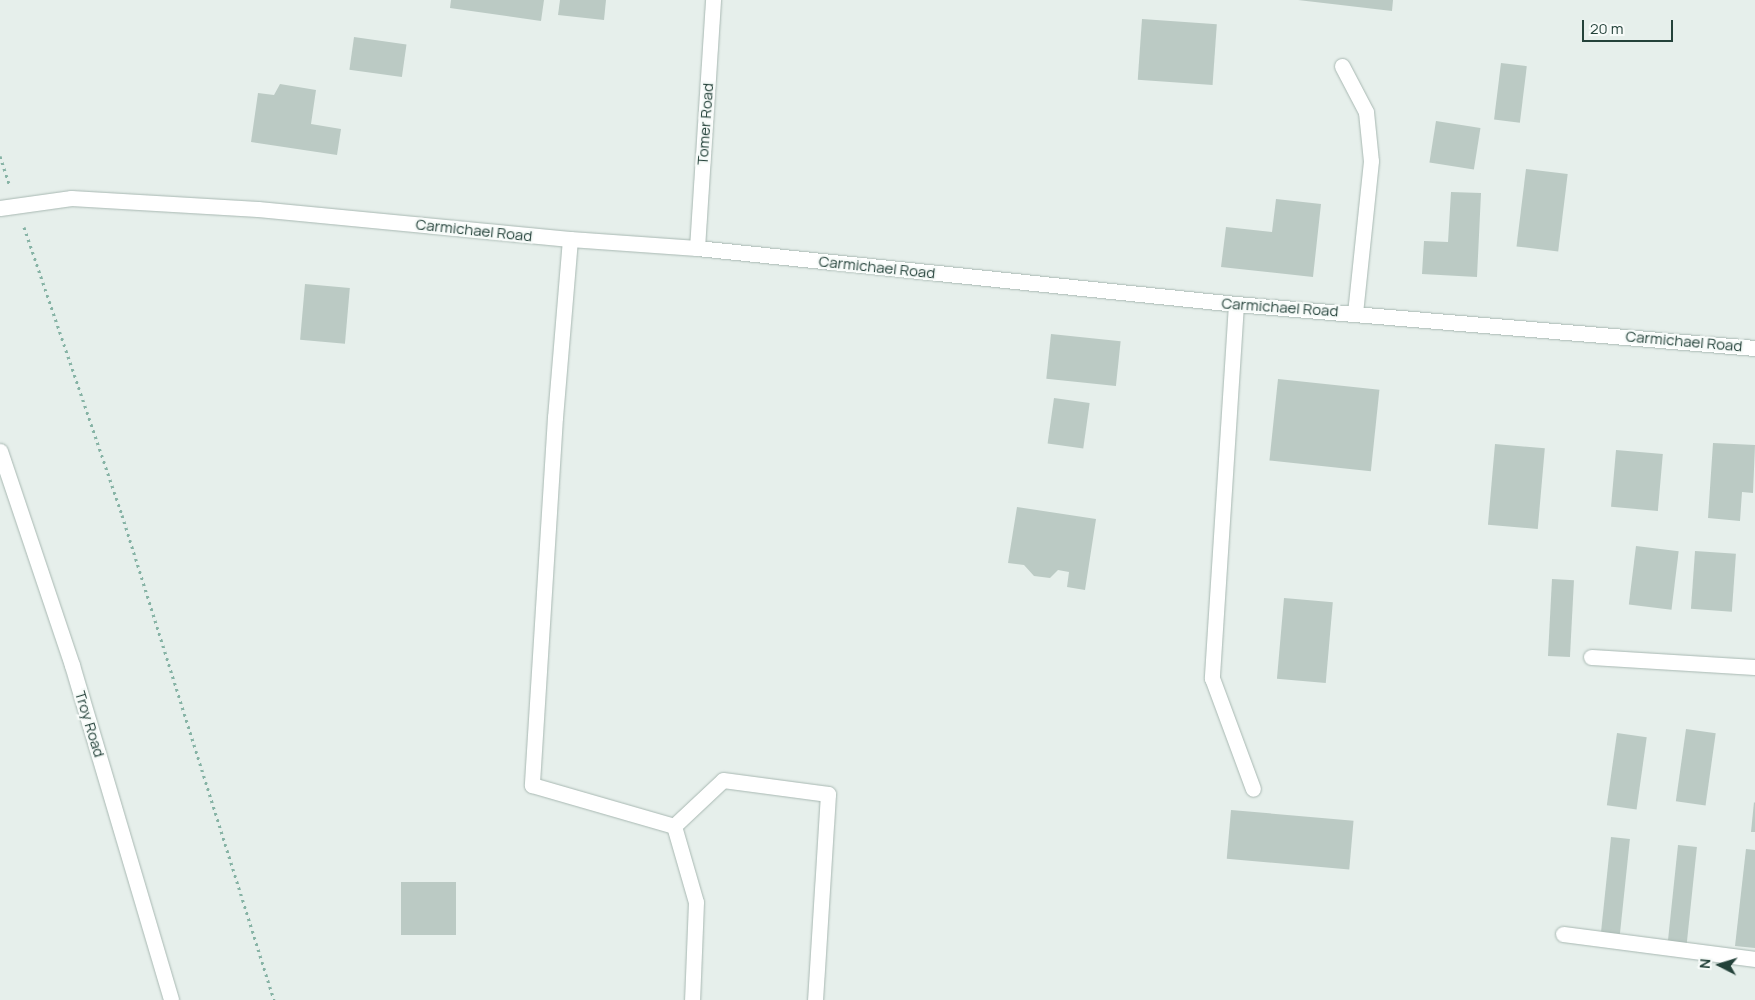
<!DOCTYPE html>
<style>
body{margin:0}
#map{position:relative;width:1755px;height:1000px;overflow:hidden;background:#e6efeb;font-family:Manrope,sans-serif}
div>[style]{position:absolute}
.building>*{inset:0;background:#bbcac4;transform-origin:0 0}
.path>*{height:3px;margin-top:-1.5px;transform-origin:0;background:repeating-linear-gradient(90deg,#86b3a5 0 2.5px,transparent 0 6.5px)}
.roads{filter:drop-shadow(0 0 1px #a8b8b2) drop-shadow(0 0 1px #a8b8b2)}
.service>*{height:15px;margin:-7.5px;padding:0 7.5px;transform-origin:7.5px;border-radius:7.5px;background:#fff}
.minor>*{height:15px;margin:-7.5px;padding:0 7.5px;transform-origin:7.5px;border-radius:7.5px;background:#fff}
.secondary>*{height:15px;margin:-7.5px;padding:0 7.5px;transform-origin:7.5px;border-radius:7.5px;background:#fff}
span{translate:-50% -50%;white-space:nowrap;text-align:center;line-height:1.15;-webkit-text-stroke:4.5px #f7fbf9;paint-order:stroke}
.street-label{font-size:15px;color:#24423a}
.north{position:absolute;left:1695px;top:940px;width:50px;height:50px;-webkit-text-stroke:4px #f7fbf9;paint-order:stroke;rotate:275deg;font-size:14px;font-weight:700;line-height:20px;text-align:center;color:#24423a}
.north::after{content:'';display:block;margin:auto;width:18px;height:22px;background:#24423a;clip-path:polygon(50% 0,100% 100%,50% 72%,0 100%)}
.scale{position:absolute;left:1582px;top:20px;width:91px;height:22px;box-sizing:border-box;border:2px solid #24423a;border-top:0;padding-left:6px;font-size:15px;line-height:18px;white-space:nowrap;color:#24423a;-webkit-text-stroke:4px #f7fbf9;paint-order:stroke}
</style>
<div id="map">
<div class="building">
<div style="clip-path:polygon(451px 0,544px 0,541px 21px,450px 8px)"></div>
<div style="clip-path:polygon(560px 0,606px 0,604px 20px,558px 15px)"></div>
<div style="clip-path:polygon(1298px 0,1393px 0,1392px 11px)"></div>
<div style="left:1142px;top:19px;width:75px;height:61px;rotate:4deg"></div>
<div style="left:354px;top:37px;width:53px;height:33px;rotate:8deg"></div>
<div style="left:1501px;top:63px;width:26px;height:57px;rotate:7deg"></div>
<div style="clip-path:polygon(280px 84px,316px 90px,311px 124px,341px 129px,337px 155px,251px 142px,258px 93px,274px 95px)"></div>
<div style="left:1436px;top:121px;width:45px;height:42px;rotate:9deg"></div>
<div style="left:1526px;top:169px;width:42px;height:78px;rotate:7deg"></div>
<div style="clip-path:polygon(1451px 192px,1481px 193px,1477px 277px,1422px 274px,1424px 241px,1448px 242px)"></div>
<div style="clip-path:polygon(1276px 199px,1321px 204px,1313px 277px,1221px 267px,1226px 227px,1272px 232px)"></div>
<div style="left:305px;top:284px;width:45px;height:56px;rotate:5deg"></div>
<div style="left:1051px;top:334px;width:70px;height:45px;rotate:6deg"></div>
<div style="left:1278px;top:379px;width:102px;height:82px;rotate:6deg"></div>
<div style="left:1054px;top:398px;width:36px;height:46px;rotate:8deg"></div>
<div style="clip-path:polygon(1713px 443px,1755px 445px,1753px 493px,1742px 492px,1740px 521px,1708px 518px)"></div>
<div style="left:1495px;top:444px;width:50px;height:81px;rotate:5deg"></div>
<div style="left:1616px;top:450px;width:47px;height:57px;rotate:5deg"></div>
<div style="clip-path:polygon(1017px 507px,1096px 519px,1085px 590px,1067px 587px,1069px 572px,1058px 570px,1050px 578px,1034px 576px,1024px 565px,1008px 563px)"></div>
<div style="left:1636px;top:546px;width:43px;height:59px;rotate:7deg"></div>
<div style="left:1695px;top:551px;width:41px;height:58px;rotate:4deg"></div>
<div style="left:1552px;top:579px;width:22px;height:77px;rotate:3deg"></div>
<div style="left:1284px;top:598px;width:49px;height:81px;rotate:5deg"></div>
<div style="left:1686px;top:729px;width:30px;height:73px;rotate:8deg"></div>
<div style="left:1617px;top:733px;width:30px;height:73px;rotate:8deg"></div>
<div style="clip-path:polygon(1754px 802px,1755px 803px,1755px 832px,1751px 832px)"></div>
<div style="left:1231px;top:810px;width:123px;height:49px;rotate:5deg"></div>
<div style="left:1611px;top:837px;width:19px;height:98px;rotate:6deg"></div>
<div style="left:1678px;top:845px;width:19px;height:98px;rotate:6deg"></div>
<div style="clip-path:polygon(1746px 849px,1755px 850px,1755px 948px,1735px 946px)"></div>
<div style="left:401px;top:882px;width:55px;height:53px"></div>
</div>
<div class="path">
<div style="left:0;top:156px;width:29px;rotate:72deg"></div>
<div style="left:24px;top:227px;width:304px;rotate:71.2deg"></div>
<div style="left:122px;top:515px;width:508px;rotate:72.6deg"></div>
</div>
<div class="roads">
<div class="service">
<div style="left:1342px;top:66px;width:52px;rotate:62.4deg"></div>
<div style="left:1366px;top:112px;width:49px;rotate:84.2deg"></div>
<div style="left:1371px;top:161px;width:153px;rotate:96deg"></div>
<div style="left:570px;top:239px;width:179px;rotate:94.8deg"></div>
<div style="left:555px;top:417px;width:369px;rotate:93.6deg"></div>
<div style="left:532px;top:785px;width:148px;rotate:16.1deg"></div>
<div style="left:1236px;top:304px;width:375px;rotate:93.7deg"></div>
<div style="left:1212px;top:678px;width:118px;rotate:69.7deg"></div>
<div style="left:674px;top:826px;width:67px;rotate:-43.2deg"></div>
<div style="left:723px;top:780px;width:106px;rotate:7.6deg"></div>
<div style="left:828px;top:794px;width:206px;rotate:93.6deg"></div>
<div style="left:674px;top:826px;width:79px;rotate:73.9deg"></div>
<div style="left:696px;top:902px;width:98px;rotate:92.3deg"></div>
</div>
<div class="minor">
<div style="left:0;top:208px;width:72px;rotate:-8deg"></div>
<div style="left:71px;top:198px;width:187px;rotate:3.4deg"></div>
<div style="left:258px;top:209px;width:313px;rotate:5.5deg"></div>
<div style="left:570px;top:239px;width:127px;rotate:4.1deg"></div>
<div style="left:697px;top:248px;width:542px;rotate:5.93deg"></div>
<div style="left:1236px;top:304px;width:521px;rotate:4.85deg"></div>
<div style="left:697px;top:248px;width:249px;rotate:-86.3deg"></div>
<div style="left:1591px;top:657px;width:164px;rotate:3.5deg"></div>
<div style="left:1563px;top:934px;width:194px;rotate:7.4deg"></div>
</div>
<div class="secondary">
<div style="left:0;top:451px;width:226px;rotate:71.4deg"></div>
<div style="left:72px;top:665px;width:349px;rotate:73.5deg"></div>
</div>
</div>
<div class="street-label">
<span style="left:705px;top:124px;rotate:-86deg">Tomer Road</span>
<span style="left:474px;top:230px;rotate:6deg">Carmichael Road</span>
<span style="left:877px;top:267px;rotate:6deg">Carmichael Road</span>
<span style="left:1280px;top:307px;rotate:4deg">Carmichael Road</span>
<span style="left:1684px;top:341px;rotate:5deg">Carmichael Road</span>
<span style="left:90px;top:724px;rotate:73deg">Troy Road</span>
</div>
<div class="north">N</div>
<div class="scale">20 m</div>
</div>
